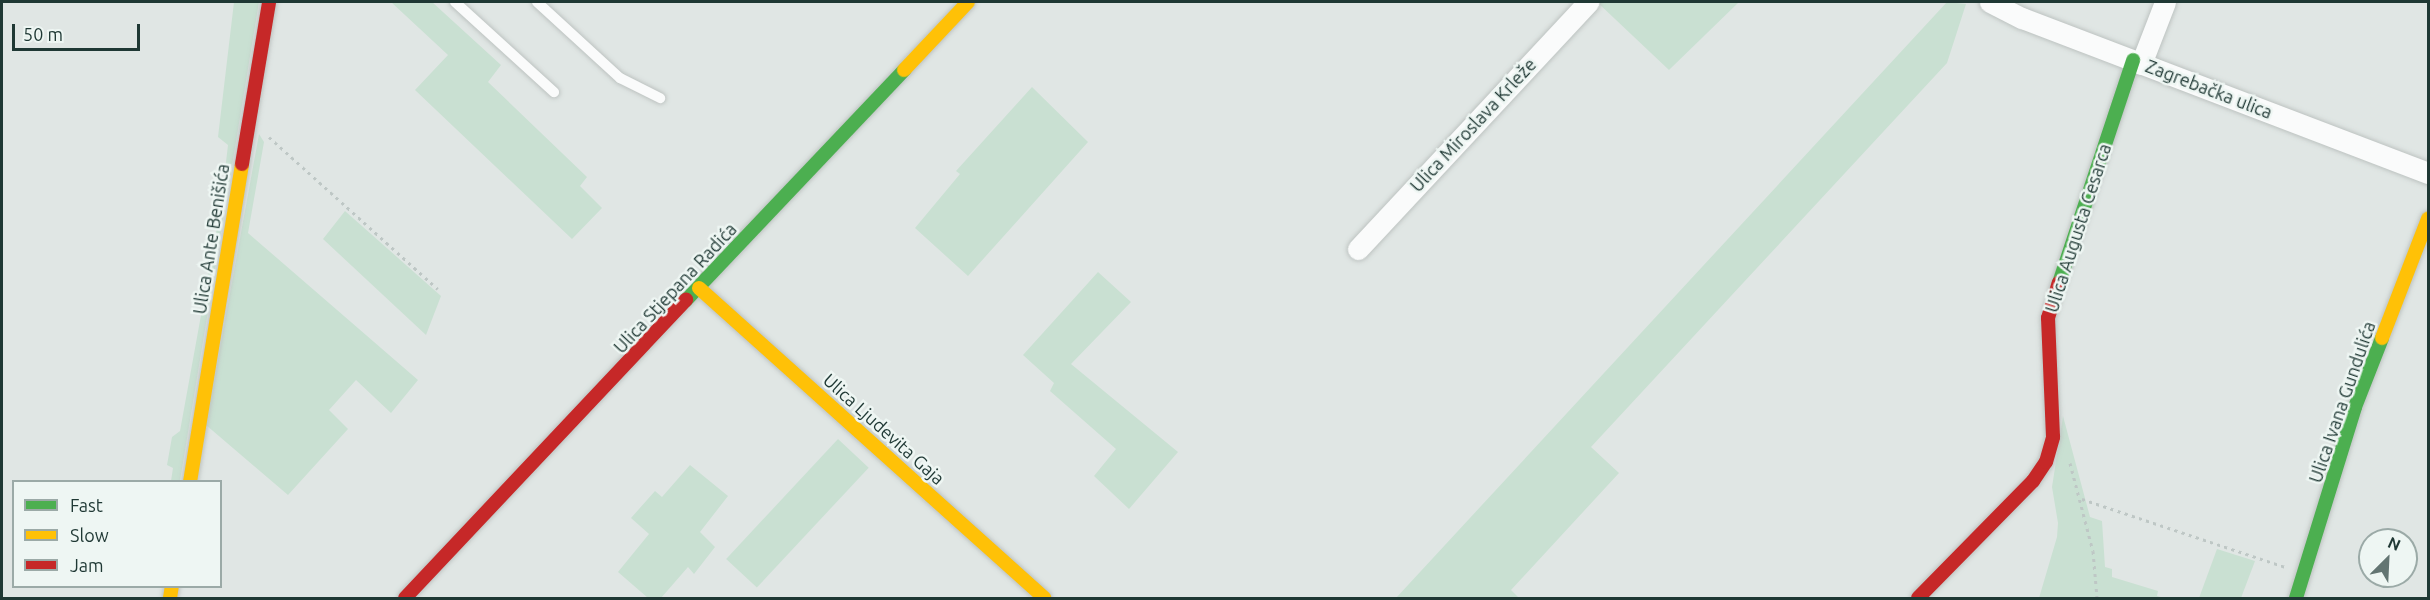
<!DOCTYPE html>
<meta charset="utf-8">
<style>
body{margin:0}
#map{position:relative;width:2430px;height:600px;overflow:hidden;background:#e0e6e4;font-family:Ubuntu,sans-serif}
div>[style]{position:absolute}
.green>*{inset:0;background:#c9e0d2;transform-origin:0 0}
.path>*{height:3px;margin-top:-1.5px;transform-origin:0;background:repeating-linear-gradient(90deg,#bec7c5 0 3px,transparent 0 7.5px)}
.roads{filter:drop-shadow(0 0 2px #bdc3c1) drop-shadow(0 0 2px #bdc3c1)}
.lane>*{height:10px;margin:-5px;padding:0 5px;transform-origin:5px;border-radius:5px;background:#fafbfb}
.street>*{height:21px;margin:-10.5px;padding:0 10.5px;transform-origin:10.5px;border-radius:10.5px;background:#fafbfb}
.fast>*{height:14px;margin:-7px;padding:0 7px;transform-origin:7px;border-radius:7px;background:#4caf50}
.slow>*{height:14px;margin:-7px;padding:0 7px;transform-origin:7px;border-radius:7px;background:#ffc107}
.jam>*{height:14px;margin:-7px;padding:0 7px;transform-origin:7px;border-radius:7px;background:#c62828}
span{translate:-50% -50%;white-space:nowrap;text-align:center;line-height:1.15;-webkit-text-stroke:5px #eef6f3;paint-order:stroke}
.street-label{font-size:18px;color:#1f3834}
.frame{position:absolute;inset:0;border:3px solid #1f3834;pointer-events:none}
.legend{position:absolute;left:12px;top:480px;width:210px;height:108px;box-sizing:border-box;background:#eef6f3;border:2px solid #9baaa7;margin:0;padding:8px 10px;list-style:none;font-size:18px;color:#1f3834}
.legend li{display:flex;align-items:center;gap:12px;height:30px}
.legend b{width:30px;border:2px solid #9baaa7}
.north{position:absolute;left:2358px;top:528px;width:60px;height:60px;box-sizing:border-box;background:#eef6f3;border:2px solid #9baaa7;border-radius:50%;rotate:24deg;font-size:16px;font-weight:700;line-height:24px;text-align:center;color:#1f3834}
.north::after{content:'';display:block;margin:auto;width:21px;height:27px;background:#637572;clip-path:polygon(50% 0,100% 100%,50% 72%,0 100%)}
.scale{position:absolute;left:12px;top:24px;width:128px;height:27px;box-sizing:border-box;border:3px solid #1f3834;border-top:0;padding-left:8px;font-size:18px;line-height:21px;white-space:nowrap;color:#1f3834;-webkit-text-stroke:4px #eef6f3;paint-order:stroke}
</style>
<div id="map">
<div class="green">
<div style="clip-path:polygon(234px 2px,259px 2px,180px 481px,171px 481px,173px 468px,167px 465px,172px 437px,180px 431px,221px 205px,228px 145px,218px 137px)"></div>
<div style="clip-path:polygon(391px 2px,432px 2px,501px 65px,488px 82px,587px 177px,580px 186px,602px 208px,572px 239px,415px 90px,448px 55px)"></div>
<div style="clip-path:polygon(1597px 2px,1739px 2px,1669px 70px)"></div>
<div style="clip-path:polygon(1947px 2px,1966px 4px,1947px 63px,1591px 447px,1619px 473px,1511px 590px,1519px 598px,1396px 598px)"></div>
<div style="clip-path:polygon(1032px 87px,1088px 142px,968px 276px,915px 228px,960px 174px,956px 171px)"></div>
<div style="clip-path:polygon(259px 134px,264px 142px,248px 233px,418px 380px,391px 413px,356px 380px,329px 410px,348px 429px,288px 495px,206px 425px)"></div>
<div style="clip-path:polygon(345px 211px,441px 296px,426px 335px,323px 239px)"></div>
<div style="clip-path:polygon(1098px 272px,1131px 302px,1071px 364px,1178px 452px,1129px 509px,1094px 476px,1116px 449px,1050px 391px,1054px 383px,1023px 355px)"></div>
<div style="clip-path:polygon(2063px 416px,2090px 517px,2102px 521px,2105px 567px,2112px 569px,2112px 577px,2158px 591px,2157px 596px,2164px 598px,2039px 598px,2057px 537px,2058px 523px,2052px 487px)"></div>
<div style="left:838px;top:439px;width:42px;height:164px;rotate:43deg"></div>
<div style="clip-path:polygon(690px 465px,728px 496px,700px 532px,715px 547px,694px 574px,688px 567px,661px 598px,648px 598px,618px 572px,649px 534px,631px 518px,655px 491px,662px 497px)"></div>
<div style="clip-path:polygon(2217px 549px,2255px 561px,2241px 598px,2199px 598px)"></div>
</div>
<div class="path">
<div style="left:269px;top:137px;width:227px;rotate:42deg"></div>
<div style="left:2070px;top:463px;width:91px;rotate:75.4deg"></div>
<div style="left:2093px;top:551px;width:47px;rotate:85.1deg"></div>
<div style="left:2082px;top:499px;width:214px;rotate:18.5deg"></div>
</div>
<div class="roads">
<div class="lane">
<div style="left:455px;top:2px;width:134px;rotate:42.3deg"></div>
<div style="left:537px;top:2px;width:113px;rotate:42.5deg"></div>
<div style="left:620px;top:78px;width:45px;rotate:26.6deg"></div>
</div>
<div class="street">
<div style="left:1990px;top:2px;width:36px;rotate:27deg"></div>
<div style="left:2022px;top:18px;width:435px;rotate:20.9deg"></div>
<div style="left:2141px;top:64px;width:66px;rotate:-68.8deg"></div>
<div style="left:1358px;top:249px;width:338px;rotate:-47deg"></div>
</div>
<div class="fast">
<div style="left:2059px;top:283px;width:235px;rotate:-71.6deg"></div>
<div style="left:686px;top:300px;width:317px;rotate:-46.5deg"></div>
<div style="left:2296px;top:598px;width:200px;rotate:-72.8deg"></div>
<div style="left:2355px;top:407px;width:74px;rotate:-68.6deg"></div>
</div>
<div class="slow">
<div style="left:904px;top:70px;width:93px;rotate:-46.7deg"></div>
<div style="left:699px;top:288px;width:464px;rotate:41.9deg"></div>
<div style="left:2382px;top:338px;width:128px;rotate:-68.9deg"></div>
<div style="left:190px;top:482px;width:322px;rotate:-80.7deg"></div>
<div style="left:170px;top:598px;width:12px;rotate:-81deg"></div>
</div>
<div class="jam">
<div style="left:242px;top:164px;width:164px;rotate:-80.5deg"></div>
<div style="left:405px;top:598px;width:410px;rotate:-46.7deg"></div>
<div style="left:1918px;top:598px;width:164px;rotate:-45.5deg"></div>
<div style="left:2033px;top:481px;width:23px;rotate:-56deg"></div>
<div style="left:2046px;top:462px;width:26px;rotate:-74deg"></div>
<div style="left:2053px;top:437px;width:119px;rotate:-92.4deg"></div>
<div style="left:2048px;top:318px;width:37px;rotate:-73deg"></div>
</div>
</div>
<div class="street-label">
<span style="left:2209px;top:89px;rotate:21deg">Zagrebačka ulica</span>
<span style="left:1473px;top:125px;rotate:-47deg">Ulica Miroslava Krleže</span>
<span style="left:2078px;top:228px;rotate:-72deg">Ulica Augusta Cesarca</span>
<span style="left:211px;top:239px;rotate:-81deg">Ulica Ante Benišića</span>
<span style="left:675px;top:288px;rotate:-47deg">Ulica Stjepana Radića</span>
<span style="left:2342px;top:402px;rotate:-71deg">Ulica Ivana Gundulića</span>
<span style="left:884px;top:429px;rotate:42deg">Ulica Ljudevita Gaja</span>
</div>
<div class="frame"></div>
<ul class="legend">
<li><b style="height:8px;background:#4caf50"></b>Fast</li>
<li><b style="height:8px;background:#ffc107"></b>Slow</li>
<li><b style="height:8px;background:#c62828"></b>Jam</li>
</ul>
<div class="north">N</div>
<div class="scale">50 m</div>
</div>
